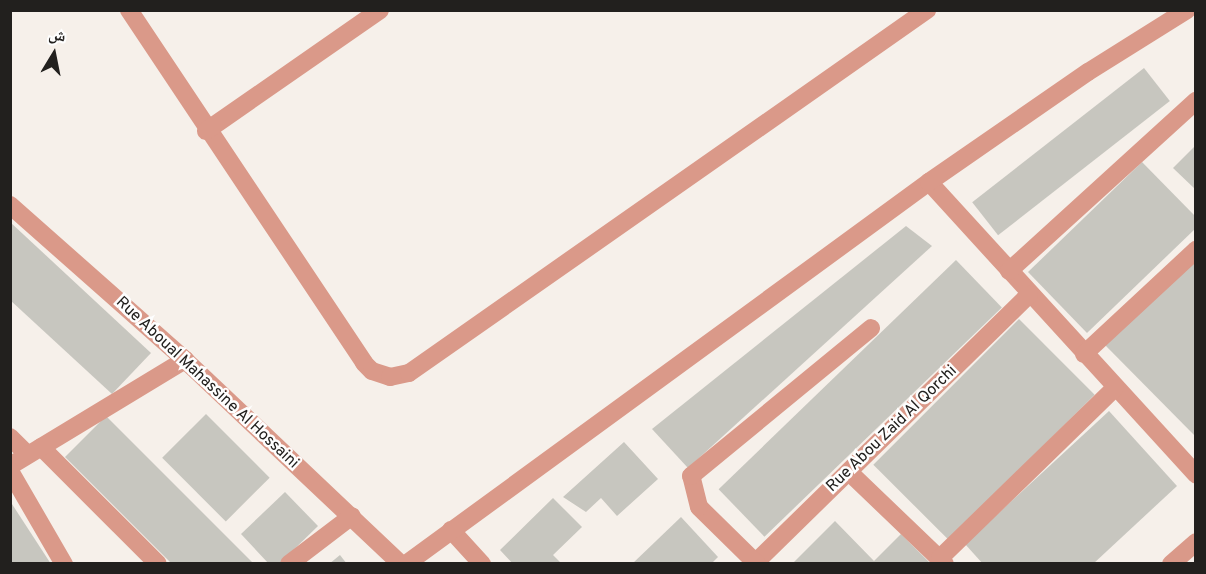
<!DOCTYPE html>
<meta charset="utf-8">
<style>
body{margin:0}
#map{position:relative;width:1206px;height:574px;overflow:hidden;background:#f6f0ea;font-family:Overpass,"Noto Naskh Arabic",sans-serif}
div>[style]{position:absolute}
.building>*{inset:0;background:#c7c6bf;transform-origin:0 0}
.minor>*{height:18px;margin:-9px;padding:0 9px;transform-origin:9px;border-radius:9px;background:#da9989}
span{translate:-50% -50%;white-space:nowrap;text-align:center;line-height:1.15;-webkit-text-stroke:5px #fefefe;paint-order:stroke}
.street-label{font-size:16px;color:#22201e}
.frame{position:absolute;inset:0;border:12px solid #22201e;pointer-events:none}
.north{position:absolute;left:24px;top:24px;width:60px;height:60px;-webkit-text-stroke:4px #fefefe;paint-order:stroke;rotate:10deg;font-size:16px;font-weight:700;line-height:24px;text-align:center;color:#22201e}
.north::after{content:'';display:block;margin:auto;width:21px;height:27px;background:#22201e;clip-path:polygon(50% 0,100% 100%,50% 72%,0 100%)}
</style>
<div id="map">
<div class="building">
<div style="left:1144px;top:68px;width:42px;height:218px;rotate:52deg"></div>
<div style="clip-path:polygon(1196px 145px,1196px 190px,1173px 168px)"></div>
<div style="clip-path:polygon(1142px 162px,1196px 217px,1196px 228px,1087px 333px,1028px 272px)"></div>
<div style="clip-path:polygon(10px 222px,151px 353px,112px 394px,10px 300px)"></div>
<div style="clip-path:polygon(906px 226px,932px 246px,688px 468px,652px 429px)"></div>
<div style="clip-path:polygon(1196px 258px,1196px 437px,1105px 345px)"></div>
<div style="left:956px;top:260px;width:66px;height:330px;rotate:46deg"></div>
<div style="left:1019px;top:319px;width:107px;height:206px;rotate:45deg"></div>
<div style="clip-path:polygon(1109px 411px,1177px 486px,1093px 564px,983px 564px,965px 544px)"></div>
<div style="left:206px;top:414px;width:90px;height:62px;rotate:45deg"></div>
<div style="clip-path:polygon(106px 416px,254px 564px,172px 564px,65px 457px)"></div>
<div style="clip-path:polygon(624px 442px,658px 479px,617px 516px,601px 498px,586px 512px,563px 497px)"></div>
<div style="clip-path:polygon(285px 492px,318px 526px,279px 564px,269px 564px,241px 534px)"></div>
<div style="clip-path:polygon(553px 498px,582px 527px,553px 555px,562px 564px,513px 564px,500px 550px)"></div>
<div style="clip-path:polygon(10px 501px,51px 564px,10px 564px)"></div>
<div style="clip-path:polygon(681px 517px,718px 557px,711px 564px,632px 564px)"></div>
<div style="clip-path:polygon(835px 521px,874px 561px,901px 534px,931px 564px,792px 564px)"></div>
<div style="clip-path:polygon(340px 555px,347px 564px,329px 564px)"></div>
</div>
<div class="minor">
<div style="left:129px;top:10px;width:424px;rotate:56.3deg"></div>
<div style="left:364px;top:363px;width:11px;rotate:45deg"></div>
<div style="left:372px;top:371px;width:19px;rotate:18deg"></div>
<div style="left:390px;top:377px;width:19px;rotate:-12deg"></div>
<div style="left:409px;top:373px;width:633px;rotate:-35.02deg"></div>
<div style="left:206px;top:131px;width:212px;rotate:-34.8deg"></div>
<div style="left:929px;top:182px;width:396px;rotate:47.6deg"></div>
<div style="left:10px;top:205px;width:234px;rotate:41.5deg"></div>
<div style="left:185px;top:360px;width:297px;rotate:43.4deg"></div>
<div style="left:1009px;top:271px;width:253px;rotate:-42.3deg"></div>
<div style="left:1084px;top:354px;width:153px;rotate:-42.9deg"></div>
<div style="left:10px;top:437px;width:25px;rotate:45deg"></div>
<div style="left:41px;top:447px;width:165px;rotate:45deg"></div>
<div style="left:10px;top:466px;width:205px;rotate:-31.2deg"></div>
<div style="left:10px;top:471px;width:108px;rotate:59.9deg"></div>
<div style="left:849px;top:472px;width:133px;rotate:43.8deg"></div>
<div style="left:451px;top:530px;width:46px;rotate:47.6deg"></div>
<div style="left:940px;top:558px;width:244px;rotate:-44.2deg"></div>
<div style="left:289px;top:564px;width:79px;rotate:-37.3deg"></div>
<div style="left:406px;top:564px;width:648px;rotate:-36.14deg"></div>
<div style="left:929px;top:182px;width:193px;rotate:-34.7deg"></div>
<div style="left:1088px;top:72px;width:117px;rotate:-32.1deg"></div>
<div style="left:754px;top:564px;width:385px;rotate:-44.4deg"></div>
<div style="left:757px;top:564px;width:81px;rotate:-135.5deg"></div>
<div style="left:699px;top:507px;width:32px;rotate:-104deg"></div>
<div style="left:691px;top:476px;width:233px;rotate:-39.4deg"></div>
<div style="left:1171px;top:564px;width:33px;rotate:-41deg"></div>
</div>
<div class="street-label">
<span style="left:207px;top:383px;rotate:43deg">Rue Aboual Mahassine Al Hossaini</span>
<span style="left:892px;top:429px;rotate:-44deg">Rue Abou Zaid Al Qorchi</span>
</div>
<div class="frame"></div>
<div class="north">ش</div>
</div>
